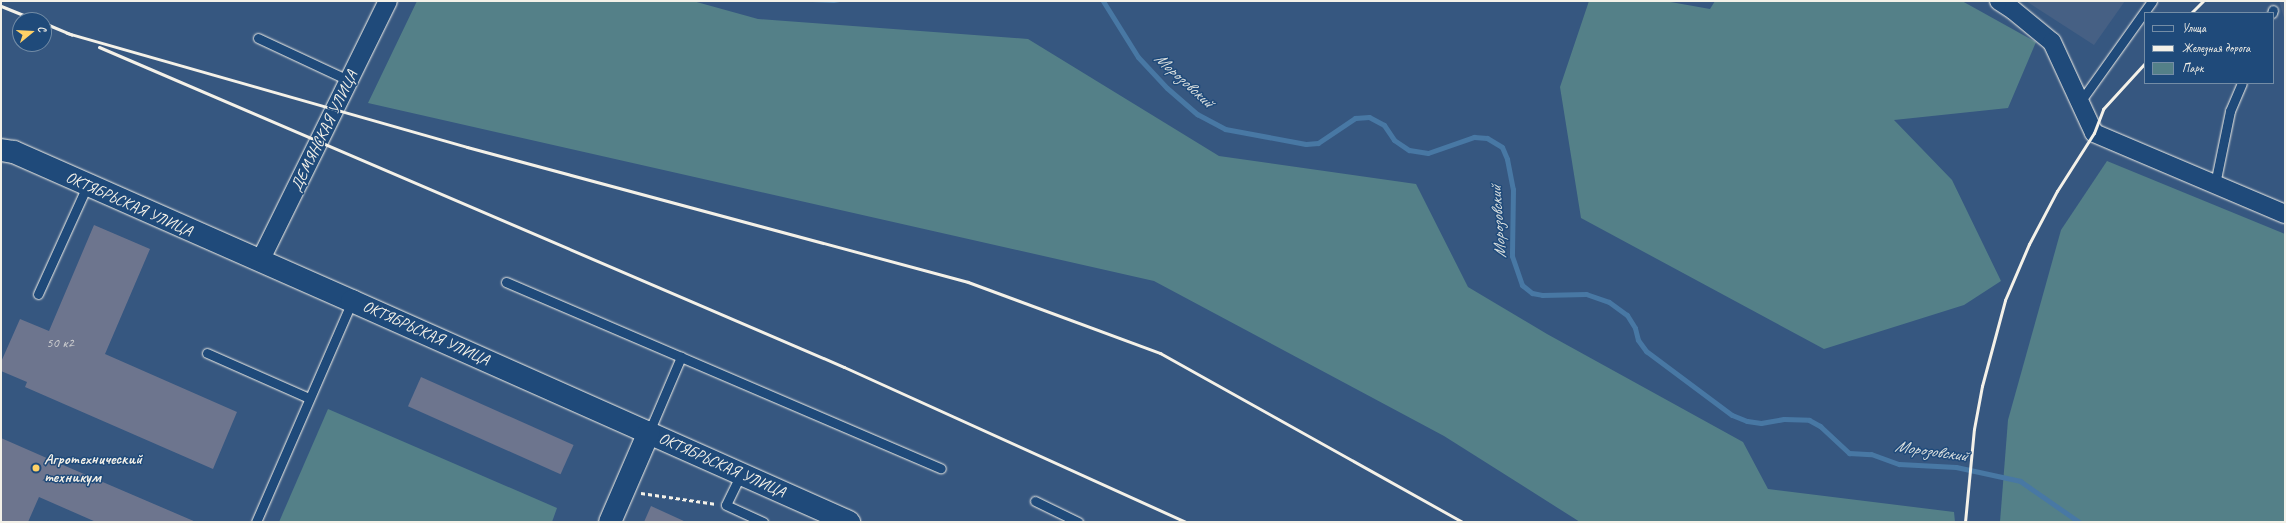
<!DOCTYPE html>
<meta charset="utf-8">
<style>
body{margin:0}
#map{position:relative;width:2286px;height:523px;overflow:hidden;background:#365780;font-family:Caveat,sans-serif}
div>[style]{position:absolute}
.built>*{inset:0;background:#466084}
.green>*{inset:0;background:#548088}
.water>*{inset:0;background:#4878a4}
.stream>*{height:5px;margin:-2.5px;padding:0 2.5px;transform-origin:2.5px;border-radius:2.5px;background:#4878a4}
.building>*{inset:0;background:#6d758e;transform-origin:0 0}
.path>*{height:2.5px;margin-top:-1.25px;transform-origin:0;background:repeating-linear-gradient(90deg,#f4f1e8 0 4px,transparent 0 7px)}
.roads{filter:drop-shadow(0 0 1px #f4f1e8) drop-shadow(0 0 1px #f4f1e8)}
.lane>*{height:9px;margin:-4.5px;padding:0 4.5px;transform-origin:4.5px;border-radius:4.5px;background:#1f4a7a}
.street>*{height:18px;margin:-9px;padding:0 9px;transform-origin:9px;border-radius:9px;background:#1f4a7a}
.secondary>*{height:22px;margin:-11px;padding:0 11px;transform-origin:11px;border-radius:11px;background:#1f4a7a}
.rail>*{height:3px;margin:-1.5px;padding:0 1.5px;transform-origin:1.5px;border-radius:1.5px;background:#f4f1e8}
.dots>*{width:11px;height:11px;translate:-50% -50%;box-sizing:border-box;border:2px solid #1f4a7a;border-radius:50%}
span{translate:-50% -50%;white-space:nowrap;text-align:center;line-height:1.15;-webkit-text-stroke:3px #1f4a7a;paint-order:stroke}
.number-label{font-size:14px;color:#d2d2d2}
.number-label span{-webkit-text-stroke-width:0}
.street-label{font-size:16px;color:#f4f1e8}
.poi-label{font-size:16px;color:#f4f1e8;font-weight:700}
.left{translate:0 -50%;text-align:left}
.water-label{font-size:17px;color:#dadfde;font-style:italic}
.frame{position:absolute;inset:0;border:2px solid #f4f1e8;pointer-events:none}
.legend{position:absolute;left:2144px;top:12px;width:130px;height:72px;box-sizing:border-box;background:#1f4a7a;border:1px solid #748da6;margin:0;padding:5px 7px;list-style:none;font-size:12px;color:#f4f1e8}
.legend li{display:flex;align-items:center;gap:8px;height:20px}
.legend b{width:20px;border:1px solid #748da6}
.north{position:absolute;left:12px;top:12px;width:40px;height:40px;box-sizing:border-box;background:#1f4a7a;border:1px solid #748da6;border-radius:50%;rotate:72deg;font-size:11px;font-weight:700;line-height:16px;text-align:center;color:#f4f1e8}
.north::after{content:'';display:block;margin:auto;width:14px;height:18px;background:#ffd166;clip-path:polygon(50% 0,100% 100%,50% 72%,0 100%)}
</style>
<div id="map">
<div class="built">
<div style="clip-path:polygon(2026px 1px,2125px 1px,2094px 45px)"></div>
<div style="clip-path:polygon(2279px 1px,2285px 1px,2285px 21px)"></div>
</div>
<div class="green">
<div style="clip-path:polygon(417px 1px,693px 1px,758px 19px,1028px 39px,1219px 156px,1416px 184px,1468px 287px,1547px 334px,1743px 442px,1768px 489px,1954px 512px,1955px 522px,1580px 522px,1444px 436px,1154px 281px,368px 103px)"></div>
<div style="clip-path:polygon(1589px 1px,1665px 1px,1710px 9px,1715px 1px,1962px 1px,2036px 42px,2008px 108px,1894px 120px,1952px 180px,2001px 281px,1964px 305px,1824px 349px,1581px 218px,1560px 87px)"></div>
<div style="clip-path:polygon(2107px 161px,2285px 234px,2285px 522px,2000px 522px,2008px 420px,2061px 230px)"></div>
<div style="clip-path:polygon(328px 409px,557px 508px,552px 522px,279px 522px)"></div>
</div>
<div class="water">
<div style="clip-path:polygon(791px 1px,846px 1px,834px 3px)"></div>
</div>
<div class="stream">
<div style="left:1103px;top:1px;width:66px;rotate:58deg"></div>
<div style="left:1138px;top:57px;width:42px;rotate:46.9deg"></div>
<div style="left:1167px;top:88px;width:40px;rotate:41deg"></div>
<div style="left:1197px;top:114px;width:32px;rotate:28deg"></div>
<div style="left:1225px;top:129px;width:82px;rotate:10.5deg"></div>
<div style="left:1306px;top:144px;width:12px;rotate:-5deg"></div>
<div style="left:1318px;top:143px;width:45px;rotate:-34deg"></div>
<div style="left:1355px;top:118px;width:14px;rotate:-4deg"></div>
<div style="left:1369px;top:117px;width:17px;rotate:28deg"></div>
<div style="left:1384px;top:125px;width:18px;rotate:56deg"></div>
<div style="left:1394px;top:140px;width:18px;rotate:34deg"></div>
<div style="left:1409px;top:150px;width:19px;rotate:9deg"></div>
<div style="left:1428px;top:153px;width:49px;rotate:-19.2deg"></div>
<div style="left:1474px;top:137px;width:13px;rotate:4deg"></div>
<div style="left:1487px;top:138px;width:17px;rotate:31deg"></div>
<div style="left:1502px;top:147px;width:13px;rotate:67deg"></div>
<div style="left:1507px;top:159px;width:31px;rotate:79deg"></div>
<div style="left:1513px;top:189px;width:67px;rotate:90.9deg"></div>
<div style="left:1512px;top:256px;width:31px;rotate:71deg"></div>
<div style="left:1522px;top:285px;width:13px;rotate:39deg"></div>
<div style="left:1532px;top:293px;width:10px;rotate:11deg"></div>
<div style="left:1542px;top:295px;width:44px;rotate:-1.3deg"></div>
<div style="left:1586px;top:294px;width:24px;rotate:19deg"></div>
<div style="left:1609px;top:302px;width:22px;rotate:36deg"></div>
<div style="left:1627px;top:315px;width:15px;rotate:58deg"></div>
<div style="left:1635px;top:328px;width:12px;rotate:76deg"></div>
<div style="left:1638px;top:340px;width:14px;rotate:54deg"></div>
<div style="left:1646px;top:351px;width:107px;rotate:36.7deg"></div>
<div style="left:1732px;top:415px;width:16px;rotate:22deg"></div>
<div style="left:1747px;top:421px;width:14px;rotate:8deg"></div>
<div style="left:1761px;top:423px;width:23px;rotate:-10deg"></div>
<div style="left:1784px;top:419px;width:25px;rotate:2deg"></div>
<div style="left:1809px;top:420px;width:13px;rotate:29deg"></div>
<div style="left:1820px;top:426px;width:40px;rotate:43deg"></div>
<div style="left:1849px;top:453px;width:22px;rotate:3deg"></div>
<div style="left:1871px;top:454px;width:30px;rotate:20deg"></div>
<div style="left:1899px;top:464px;width:57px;rotate:3deg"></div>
<div style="left:1956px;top:467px;width:66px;rotate:12.3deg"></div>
<div style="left:2020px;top:481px;width:72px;rotate:34.8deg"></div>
</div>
<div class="building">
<div style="clip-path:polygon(94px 225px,150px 249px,105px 354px,237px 412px,213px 469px,25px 387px,27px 382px,1px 371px,1px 362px,20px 319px,49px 331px)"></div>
<div style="left:421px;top:377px;width:167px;height:32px;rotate:24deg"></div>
<div style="clip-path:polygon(1px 438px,49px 459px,196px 522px,96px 522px,39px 497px,28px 522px,1px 522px)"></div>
<div style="clip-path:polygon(651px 506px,686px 522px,644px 522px)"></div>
</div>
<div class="path">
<div style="left:641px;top:493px;width:76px;rotate:8.3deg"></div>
</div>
<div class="roads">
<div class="lane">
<div style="left:2272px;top:13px;width:3px;rotate:-72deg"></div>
<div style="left:258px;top:38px;width:99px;rotate:25deg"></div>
<div style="left:2080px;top:102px;width:124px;rotate:-54.5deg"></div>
<div style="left:2215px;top:184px;width:75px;rotate:-78.4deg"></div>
<div style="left:2230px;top:111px;width:30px;rotate:-67deg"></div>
<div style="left:506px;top:282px;width:473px;rotate:23.2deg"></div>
<div style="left:38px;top:294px;width:119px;rotate:-65.6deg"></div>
<div style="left:207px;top:353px;width:111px;rotate:23.8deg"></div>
<div style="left:649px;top:432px;width:82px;rotate:-66.9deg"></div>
<div style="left:741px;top:474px;width:34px;rotate:116deg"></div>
<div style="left:726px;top:505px;width:41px;rotate:24.7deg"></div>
<div style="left:1035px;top:501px;width:48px;rotate:26deg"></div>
<div style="left:256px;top:522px;width:241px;rotate:-66.5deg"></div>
</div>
<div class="street">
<div style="left:1999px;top:1px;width:17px;rotate:33deg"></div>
<div style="left:2013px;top:10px;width:50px;rotate:39.4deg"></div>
<div style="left:2052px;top:42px;width:100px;rotate:65.2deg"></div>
<div style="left:2094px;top:133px;width:207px;rotate:23deg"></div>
<div style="left:260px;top:261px;width:290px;rotate:-63.8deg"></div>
</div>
<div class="secondary">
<div style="left:1px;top:150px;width:13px;rotate:9deg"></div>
<div style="left:14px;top:152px;width:369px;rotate:23.8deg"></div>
<div style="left:352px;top:301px;width:544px;rotate:23.97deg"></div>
<div style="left:610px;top:522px;width:98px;rotate:-66.6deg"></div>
</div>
</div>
<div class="rail">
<div style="left:1px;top:6px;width:38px;rotate:22deg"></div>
<div style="left:2191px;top:13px;width:17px;rotate:-45deg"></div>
<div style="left:44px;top:23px;width:30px;rotate:23deg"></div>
<div style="left:67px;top:33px;width:416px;rotate:15.9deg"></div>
<div style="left:467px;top:147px;width:519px;rotate:15.08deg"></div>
<div style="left:968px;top:282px;width:205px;rotate:20.3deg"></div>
<div style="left:1160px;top:353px;width:347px;rotate:29.2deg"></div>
<div style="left:99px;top:47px;width:811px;rotate:23.24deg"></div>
<div style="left:844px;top:367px;width:375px;rotate:24.4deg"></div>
<div style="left:1965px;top:522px;width:93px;rotate:-84.5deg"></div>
<div style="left:1974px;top:429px;width:44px;rotate:-79.5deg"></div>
<div style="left:1982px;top:386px;width:89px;rotate:-75deg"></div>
<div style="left:2005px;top:300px;width:61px;rotate:-66.8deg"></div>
<div style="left:2029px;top:244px;width:60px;rotate:-62.2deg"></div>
<div style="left:2057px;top:191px;width:69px;rotate:-57.5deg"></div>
<div style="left:2094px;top:133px;width:26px;rotate:-69deg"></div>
<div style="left:2103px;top:109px;width:62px;rotate:-47.6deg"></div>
</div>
<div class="dots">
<div style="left:36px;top:468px;background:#ffd166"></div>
</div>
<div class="number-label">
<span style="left:60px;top:343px">50 к2</span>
</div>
<div class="street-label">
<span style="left:324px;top:131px;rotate:-64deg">ДЕМЯНСКАЯ УЛИЦА</span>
<span style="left:129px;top:204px;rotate:24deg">ОКТЯБРЬСКАЯ УЛИЦА</span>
<span style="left:426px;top:333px;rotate:24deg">ОКТЯБРЬСКАЯ УЛИЦА</span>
<span style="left:722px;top:465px;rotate:24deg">ОКТЯБРЬСКАЯ УЛИЦА</span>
</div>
<div class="poi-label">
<span class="left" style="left:44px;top:468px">Агротехнический<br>техникум</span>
</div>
<div class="water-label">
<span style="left:1184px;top:80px;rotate:42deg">Морозовский</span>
<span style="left:1498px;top:222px;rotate:-94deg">Морозовский</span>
<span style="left:1931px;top:451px;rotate:8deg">Морозовский</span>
</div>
<div class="frame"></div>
<ul class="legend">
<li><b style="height:5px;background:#1f4a7a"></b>Улица</li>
<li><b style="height:5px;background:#f4f1e8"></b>Железная дорога</li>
<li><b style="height:11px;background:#548088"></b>Парк</li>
</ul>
<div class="north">С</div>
</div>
